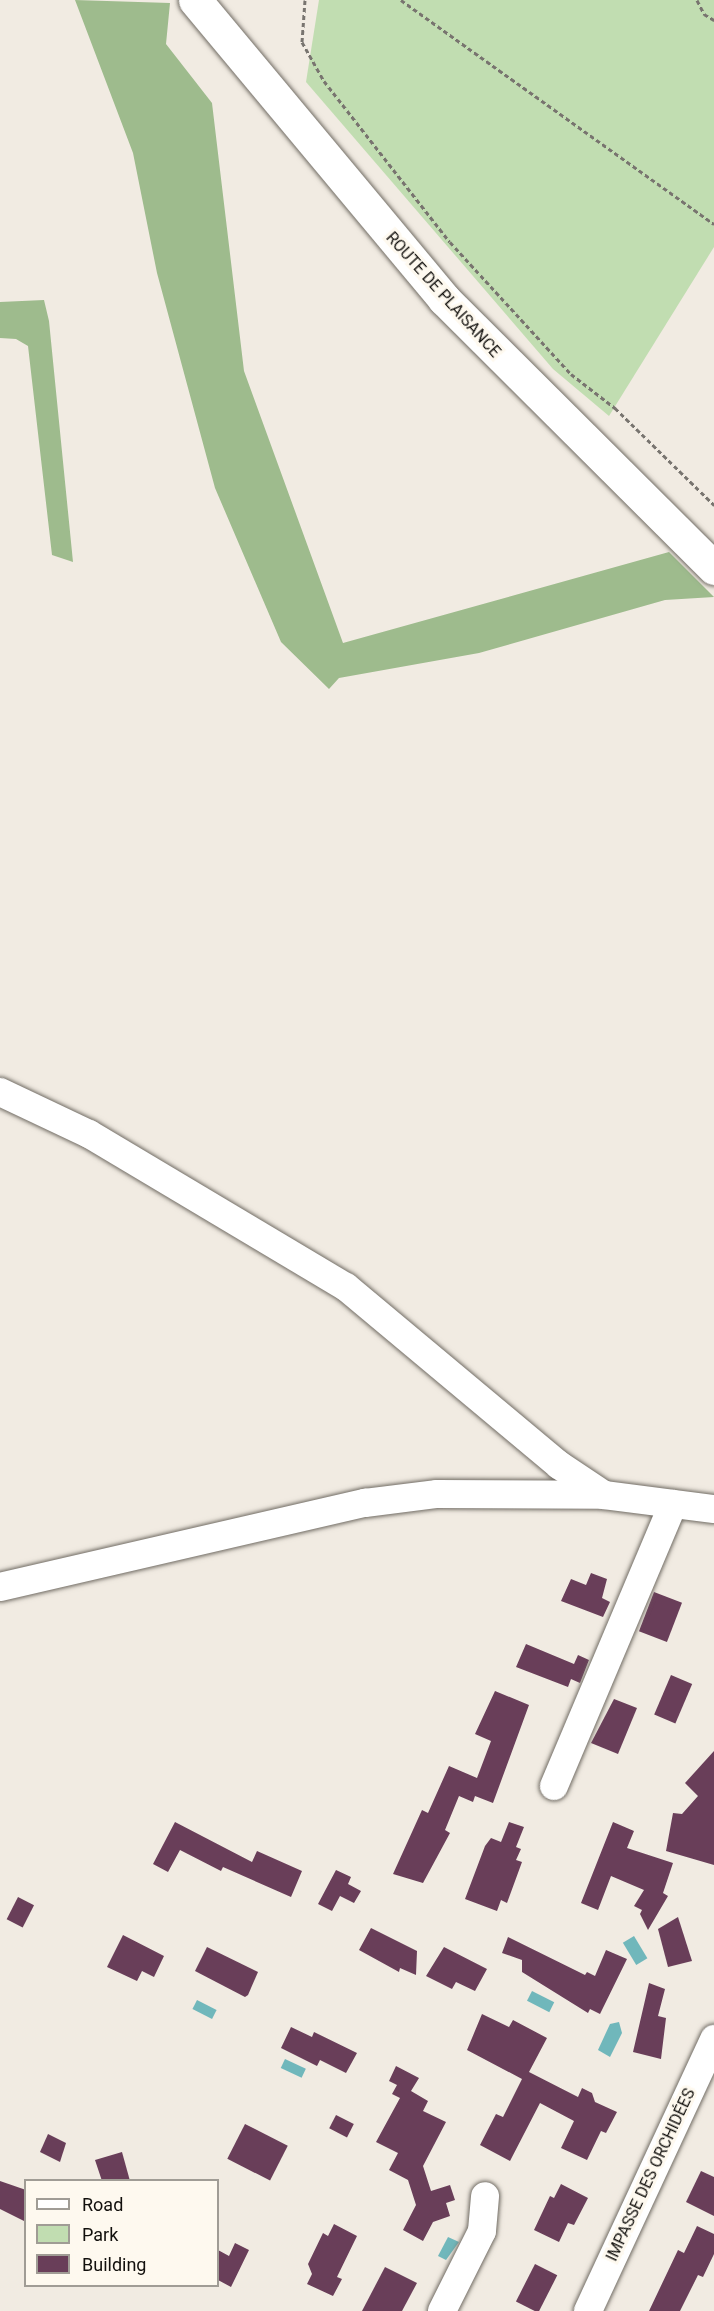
<!DOCTYPE html>
<meta charset="utf-8">
<style>
body{margin:0}
#map{position:relative;width:714px;height:2311px;overflow:hidden;background:#f1ebe2;font-family:Roboto,sans-serif}
div>[style]{position:absolute}
.green>*{inset:0;background:#c1ddb1}
.forest>*{inset:0;background:#9ebb8d}
.water>*{inset:0;background:#70b7bb;transform-origin:0 0}
.building>*{inset:0;background:#693e59;transform-origin:0 0}
.path>*{height:3px;margin-top:-1.5px;transform-origin:0;background:repeating-linear-gradient(90deg,#78746f 0 4.5px,transparent 0 7.5px)}
.roads{filter:drop-shadow(0 0 2px #716c64) drop-shadow(0 0 2px #716c64)}
.minor>*{height:28px;margin:-14px;padding:0 14px;transform-origin:14px;border-radius:14px;background:#fff}
.major>*{height:33px;margin:-16.5px;padding:0 16.5px;transform-origin:16.5px;border-radius:16.5px;background:#fff}
span{translate:-50% -50%;white-space:nowrap;text-align:center;line-height:1.15;-webkit-text-stroke:6px #fef9ef;paint-order:stroke}
.street-label{font-size:16px;color:#12100d}
.legend{position:absolute;left:24px;top:2179px;width:195px;height:108px;box-sizing:border-box;background:#fef9ef;border:2px solid #a09c95;margin:0;padding:8px 10px;list-style:none;font-size:18px;color:#12100d}
.legend li{display:flex;align-items:center;gap:12px;height:30px}
.legend b{width:30px;border:2px solid #a09c95}
</style>
<div id="map">
<div class="green">
<div style="clip-path:polygon(319px 0,714px 0,714px 247px,609px 416px,553px 369px,306px 82px)"></div>
</div>
<div class="forest">
<div style="clip-path:polygon(75px 0,170px 3px,166px 44px,212px 103px,244px 371px,343px 643px,669px 552px,714px 597px,665px 600px,479px 653px,339px 678px,329px 689px,281px 642px,215px 488px,157px 273px,133px 153px)"></div>
<div style="clip-path:polygon(44px 300px,49px 321px,73px 562px,52px 555px,28px 346px,16px 339px,0 338px,0 302px)"></div>
</div>
<div class="water">
<div style="left:634px;top:1936px;width:26px;height:13px;rotate:59deg"></div>
<div style="left:532px;top:1991px;width:25px;height:11px;rotate:27deg"></div>
<div style="left:197px;top:2000px;width:22px;height:10px;rotate:27deg"></div>
<div style="clip-path:polygon(619px 2022px,622px 2033px,610px 2057px,598px 2050px,610px 2024px)"></div>
<div style="left:285px;top:2059px;width:23px;height:10px;rotate:25deg"></div>
<div style="clip-path:polygon(448px 2237px,459px 2242px,446px 2260px,438px 2256px)"></div>
</div>
<div class="building">
<div style="clip-path:polygon(591px 1573px,607px 1579px,602px 1598px,610px 1602px,603px 1617px,561px 1601px,571px 1579px,586px 1585px)"></div>
<div style="left:654px;top:1592px;width:30px;height:42px;rotate:21deg"></div>
<div style="clip-path:polygon(526px 1644px,574px 1664px,578px 1655px,589px 1660px,580px 1683px,571px 1679px,568px 1687px,516px 1667px)"></div>
<div style="left:671px;top:1675px;width:23px;height:43px;rotate:23deg"></div>
<div style="clip-path:polygon(495px 1691px,529px 1705px,493px 1803px,475px 1796px,473px 1802px,459px 1796px,445px 1830px,450px 1833px,423px 1883px,393px 1874px,422px 1810px,428px 1813px,449px 1766px,477px 1778px,491px 1741px,475px 1734px)"></div>
<div style="clip-path:polygon(614px 1699px,637px 1708px,618px 1754px,591px 1743px)"></div>
<div style="clip-path:polygon(714px 1751px,714px 1865px,666px 1851px,673px 1813px,682px 1814px,698px 1796px,685px 1783px)"></div>
<div style="clip-path:polygon(175px 1822px,252px 1862px,257px 1851px,302px 1871px,291px 1897px,223px 1867px,221px 1871px,180px 1850px,168px 1872px,153px 1864px)"></div>
<div style="clip-path:polygon(509px 1822px,524px 1827px,516px 1847px,521px 1849px,516px 1860px,522px 1862px,507px 1903px,501px 1900px,497px 1911px,465px 1899px,485px 1846px,491px 1838px,501px 1842px)"></div>
<div style="clip-path:polygon(613px 1822px,634px 1831px,627px 1848px,673px 1863px,663px 1893px,668px 1896px,648px 1930px,640px 1914px,642px 1910px,634px 1906px,644px 1890px,611px 1876px,598px 1910px,581px 1903px)"></div>
<div style="clip-path:polygon(336px 1870px,351px 1877px,348px 1884px,361px 1891px,354px 1903px,340px 1896px,332px 1911px,318px 1904px)"></div>
<div style="left:18px;top:1897px;width:18px;height:25px;rotate:27deg"></div>
<div style="clip-path:polygon(678px 1917px,692px 1961px,668px 1967px,658px 1929px)"></div>
<div style="clip-path:polygon(371px 1928px,417px 1951px,416px 1975px,400px 1968px,399px 1972px,359px 1950px)"></div>
<div style="clip-path:polygon(123px 1935px,164px 1956px,154px 1977px,142px 1971px,137px 1981px,107px 1967px)"></div>
<div style="clip-path:polygon(508px 1937px,585px 1975px,587px 1972px,595px 1976px,606px 1950px,627px 1959px,600px 2014px,590px 2009px,588px 2013px,522px 1972px,522px 1960px,502px 1953px)"></div>
<div style="clip-path:polygon(207px 1947px,258px 1972px,248px 1995px,245px 1997px,195px 1971px)"></div>
<div style="clip-path:polygon(444px 1947px,487px 1969px,475px 1991px,456px 1982px,452px 1989px,426px 1976px)"></div>
<div style="clip-path:polygon(649px 1983px,665px 1989px,658px 2016px,666px 2018px,661px 2059px,633px 2052px)"></div>
<div style="clip-path:polygon(482px 2014px,509px 2027px,513px 2020px,547px 2038px,529px 2072px,578px 2097px,582px 2088px,592px 2093px,595px 2102px,617px 2112px,606px 2133px,601px 2131px,587px 2160px,561px 2148px,574px 2121px,540px 2103px,510px 2161px,480px 2145px,496px 2114px,503px 2117px,522px 2079px,467px 2050px)"></div>
<div style="clip-path:polygon(291px 2027px,312px 2037px,314px 2032px,357px 2053px,346px 2073px,320px 2060px,317px 2066px,281px 2048px)"></div>
<div style="clip-path:polygon(396px 2066px,419px 2078px,411px 2091px,428px 2101px,423px 2111px,446px 2122px,423px 2166px,431px 2191px,450px 2185px,455px 2200px,446px 2203px,450px 2216px,433px 2222px,423px 2241px,403px 2230px,416px 2205px,408px 2180px,389px 2170px,398px 2153px,376px 2142px,400px 2098px,392px 2094px,397px 2085px,389px 2081px)"></div>
<div style="left:336px;top:2115px;width:20px;height:15px;rotate:27deg"></div>
<div style="left:245px;top:2124px;width:48px;height:39px;rotate:27deg"></div>
<div style="clip-path:polygon(48px 2134px,66px 2143px,60px 2162px,40px 2152px)"></div>
<div style="clip-path:polygon(122px 2152px,130px 2181px,102px 2181px,95px 2160px)"></div>
<div style="clip-path:polygon(701px 2171px,714px 2177px,714px 2216px,686px 2202px)"></div>
<div style="clip-path:polygon(0 2181px,26px 2190px,26px 2222px,0 2209px)"></div>
<div style="clip-path:polygon(561px 2184px,588px 2198px,574px 2225px,568px 2223px,559px 2242px,534px 2230px,550px 2196px,554px 2198px)"></div>
<div style="clip-path:polygon(334px 2224px,357px 2236px,337px 2277px,342px 2279px,333px 2296px,307px 2284px,312px 2274px,308px 2264px,323px 2233px,328px 2236px)"></div>
<div style="clip-path:polygon(697px 2226px,714px 2234px,714px 2254px,703px 2277px,698px 2275px,680px 2311px,649px 2311px,678px 2250px,684px 2253px)"></div>
<div style="clip-path:polygon(235px 2243px,249px 2250px,231px 2287px,218px 2280px,218px 2250px,229px 2256px)"></div>
<div style="left:535px;top:2264px;width:25px;height:42px;rotate:27deg"></div>
<div style="clip-path:polygon(385px 2267px,417px 2283px,402px 2311px,362px 2311px)"></div>
</div>
<div class="path">
<div style="left:305px;top:0;width:42px;rotate:94.1deg"></div>
<div style="left:302px;top:42px;width:45px;rotate:60.6deg"></div>
<div style="left:324px;top:81px;width:204px;rotate:52deg"></div>
<div style="left:450px;top:242px;width:179px;rotate:47.5deg"></div>
<div style="left:571px;top:374px;width:56px;rotate:37.7deg"></div>
<div style="left:615px;top:408px;width:139px;rotate:44.4deg"></div>
<div style="left:401px;top:0;width:385px;rotate:35.6deg"></div>
<div style="left:697px;top:0;width:16px;rotate:63deg"></div>
<div style="left:704px;top:14px;width:12px;rotate:31deg"></div>
</div>
<div class="roads">
<div class="minor">
<div style="left:0;top:1092px;width:98px;rotate:25.3deg"></div>
<div style="left:89px;top:1134px;width:299px;rotate:30.8deg"></div>
<div style="left:346px;top:1287px;width:278px;rotate:39.9deg"></div>
<div style="left:559px;top:1465px;width:54px;rotate:33.7deg"></div>
<div style="left:0;top:1587px;width:375px;rotate:-13deg"></div>
<div style="left:365px;top:1503px;width:73px;rotate:-7.1deg"></div>
<div style="left:437px;top:1494px;width:167px;rotate:0.3deg"></div>
<div style="left:604px;top:1495px;width:111px;rotate:7.3deg"></div>
<div style="left:554px;top:1786px;width:306px;rotate:-67.1deg"></div>
<div style="left:442px;top:2311px;width:89px;rotate:-63.4deg"></div>
<div style="left:482px;top:2231px;width:35px;rotate:-85deg"></div>
<div style="left:588px;top:2311px;width:300px;rotate:-65.1deg"></div>
</div>
<div class="major">
<div style="left:195px;top:0;width:389px;rotate:50.2deg"></div>
<div style="left:444px;top:299px;width:381px;rotate:44.9deg"></div>
</div>
</div>
<div class="street-label">
<span style="left:443px;top:295px;rotate:48deg">ROUTE DE PLAISANCE</span>
<span style="left:651px;top:2175px;rotate:-65deg">IMPASSE DES ORCHIDÉES</span>
</div>
<ul class="legend">
<li><b style="height:8px;background:#fff"></b>Road</li>
<li><b style="height:16px;background:#c1ddb1"></b>Park</li>
<li><b style="height:16px;background:#693e59"></b>Building</li>
</ul>
</div>
